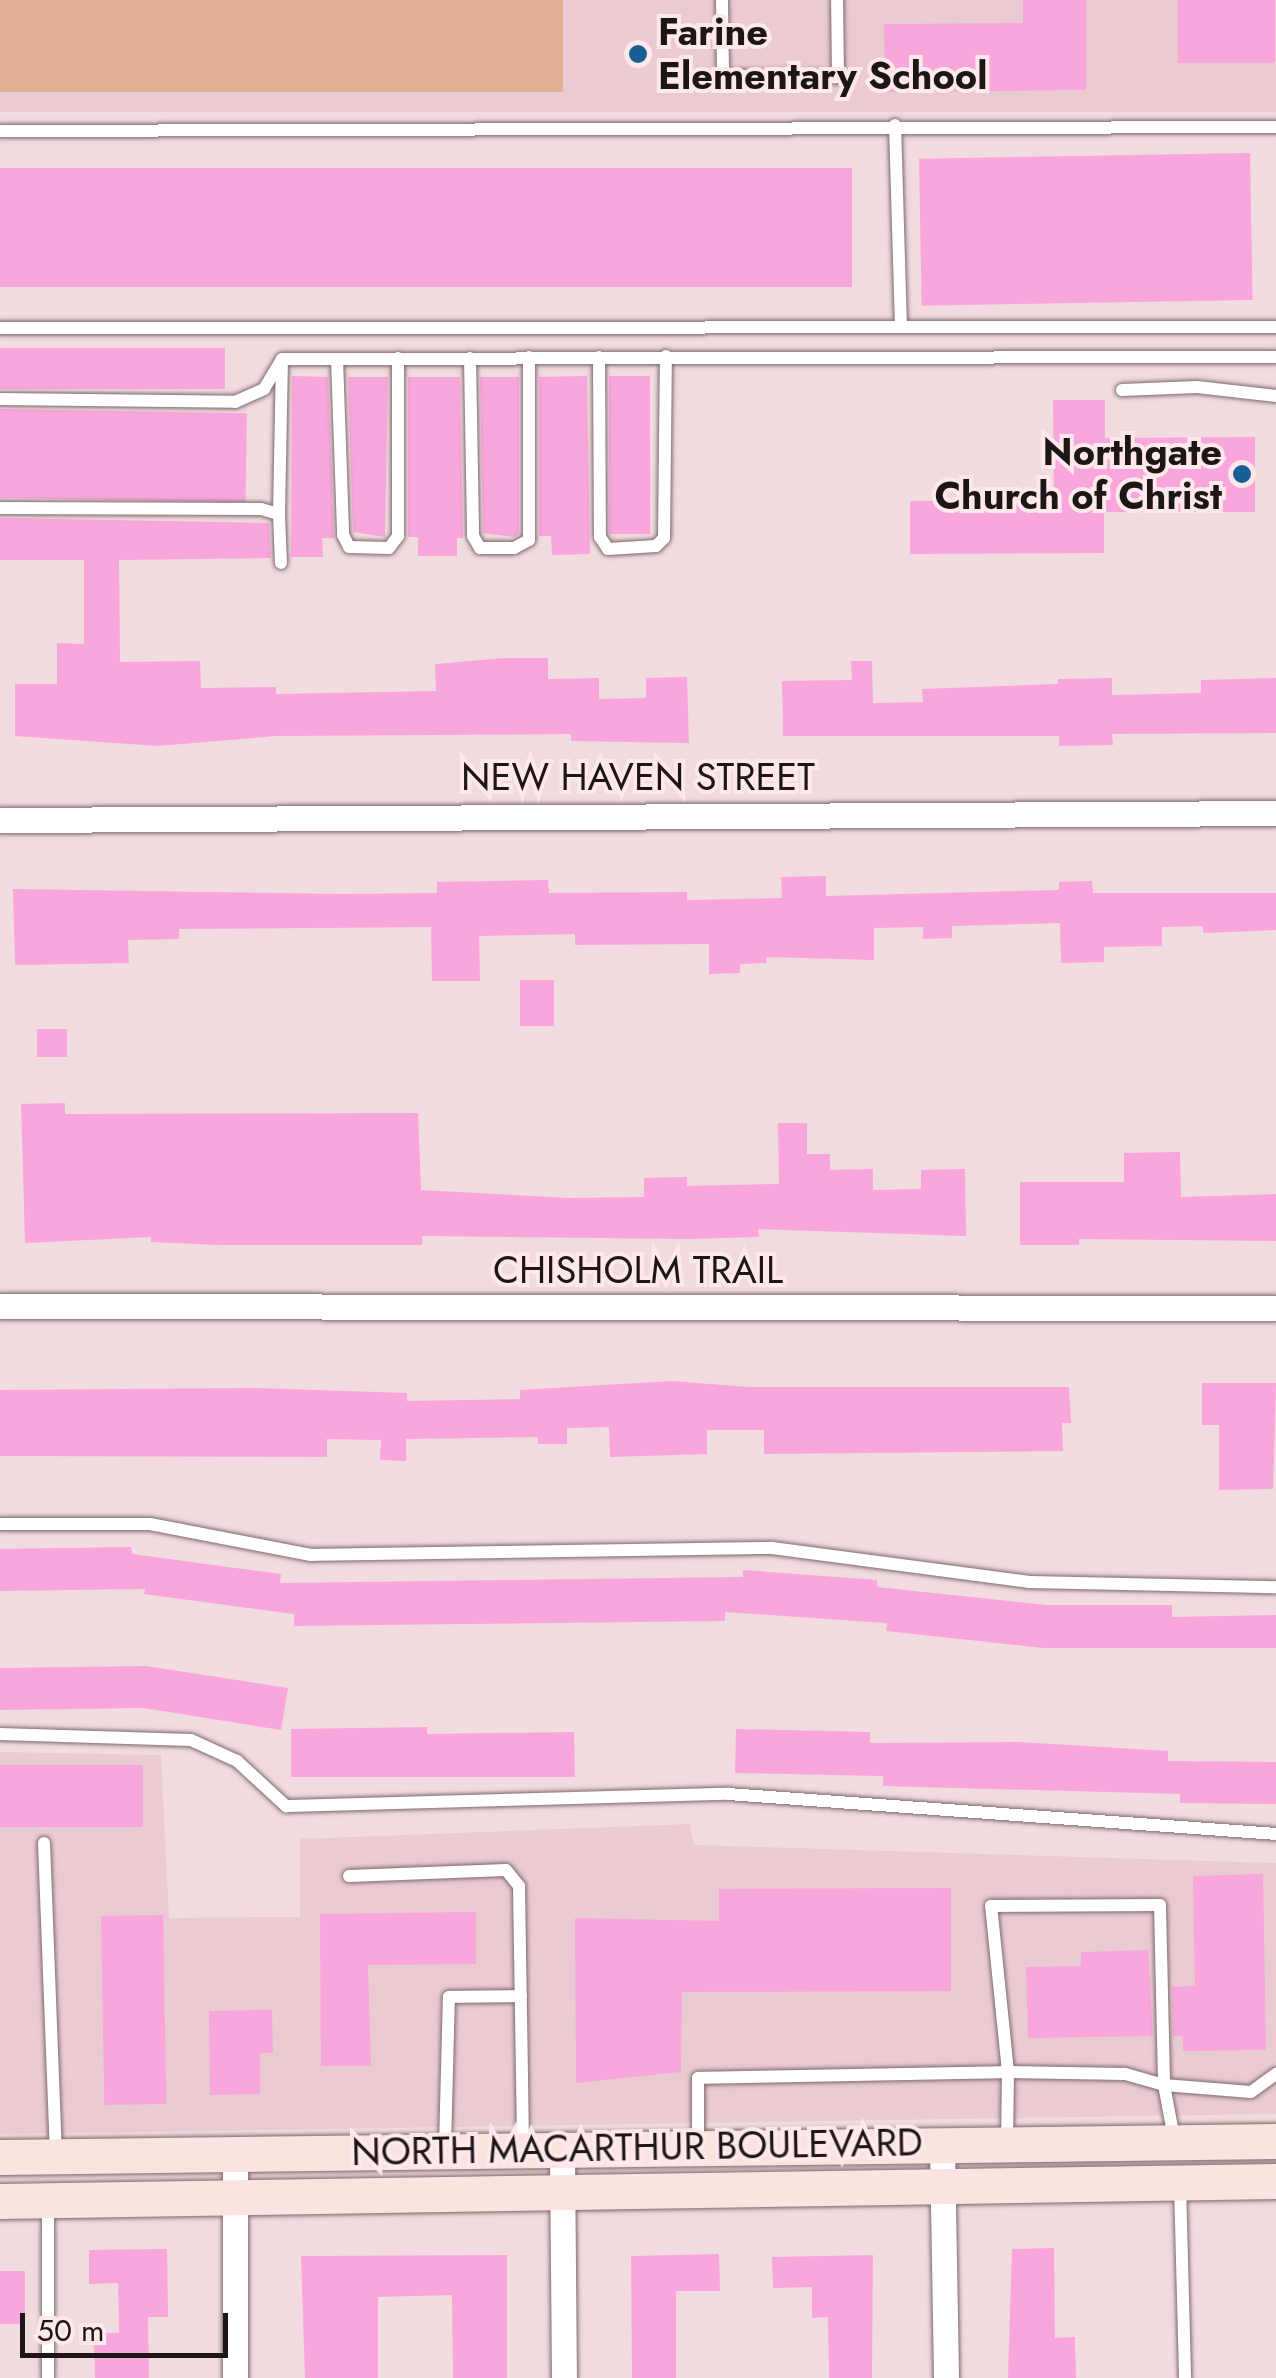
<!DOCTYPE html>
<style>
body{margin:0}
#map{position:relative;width:1276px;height:2378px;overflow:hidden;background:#f1dbdf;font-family:Jost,sans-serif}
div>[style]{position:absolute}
.built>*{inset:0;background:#eacbd1;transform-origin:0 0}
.green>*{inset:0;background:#e2b193;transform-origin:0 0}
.building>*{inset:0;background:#f8a6db;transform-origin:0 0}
.roads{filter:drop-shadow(0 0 2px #7d6a6d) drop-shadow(0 0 2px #7d6a6d)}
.service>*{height:12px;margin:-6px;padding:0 6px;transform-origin:6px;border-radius:6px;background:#fff}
.minor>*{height:25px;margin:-12.5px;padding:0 12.5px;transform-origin:12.5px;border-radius:12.5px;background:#fff}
.secondary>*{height:35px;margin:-17.5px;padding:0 17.5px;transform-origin:17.5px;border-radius:17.5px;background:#fbe3e0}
.dots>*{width:28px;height:28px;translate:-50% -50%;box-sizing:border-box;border:5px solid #fee8ec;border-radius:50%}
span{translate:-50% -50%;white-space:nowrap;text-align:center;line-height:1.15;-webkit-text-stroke:8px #fee8ec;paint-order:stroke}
.poi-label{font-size:38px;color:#1d1617;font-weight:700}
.left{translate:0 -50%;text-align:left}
.right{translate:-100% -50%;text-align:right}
.street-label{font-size:38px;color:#1d1617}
.scale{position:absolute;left:20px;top:2313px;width:208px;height:45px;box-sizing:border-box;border:5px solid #1d1617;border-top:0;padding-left:12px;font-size:30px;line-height:35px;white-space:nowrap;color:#1d1617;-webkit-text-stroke:8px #fee8ec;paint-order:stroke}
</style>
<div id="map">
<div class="built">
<div style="left:0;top:0;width:1276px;height:112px"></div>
<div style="clip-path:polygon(0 1752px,161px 1755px,169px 1918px,300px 1917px,300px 1839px,690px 1824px,694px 1845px,1276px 1863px,1276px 2114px,0 2134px)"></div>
</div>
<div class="green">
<div style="left:0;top:0;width:563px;height:92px"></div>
</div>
<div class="building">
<div style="clip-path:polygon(1023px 0,1086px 0,1086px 90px,885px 92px,884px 24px,1023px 23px)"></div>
<div style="left:1178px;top:0;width:97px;height:63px"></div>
<div style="left:1250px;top:153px;width:147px;height:331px;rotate:89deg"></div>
<div style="left:852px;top:168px;width:119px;height:852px;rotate:90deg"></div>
<div style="left:0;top:348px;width:225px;height:41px"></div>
<div style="clip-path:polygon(292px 376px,328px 377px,334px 538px,322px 538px,323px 557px,291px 557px)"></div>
<div style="clip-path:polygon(587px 376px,590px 554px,552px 555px,551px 536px,539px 536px,539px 377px)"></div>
<div style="left:609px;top:376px;width:41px;height:158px"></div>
<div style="clip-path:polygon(348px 377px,388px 377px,385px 537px,353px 532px)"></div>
<div style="clip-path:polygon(408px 377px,460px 377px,463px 538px,457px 538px,457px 556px,418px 556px,418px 537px,408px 537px)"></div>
<div style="clip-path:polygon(480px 377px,519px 377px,519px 534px,514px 537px,483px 533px)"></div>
<div style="clip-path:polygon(1053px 400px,1105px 400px,1105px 438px,1255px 437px,1255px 512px,1104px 512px,1104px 553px,910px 554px,910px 501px,1054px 500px)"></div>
<div style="left:0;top:409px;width:247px;height:89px;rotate:1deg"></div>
<div style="clip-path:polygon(0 518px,269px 523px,271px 558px,119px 560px,120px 662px,200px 661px,201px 688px,276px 687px,276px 694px,436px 691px,435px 664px,504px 658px,548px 658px,548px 679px,599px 678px,599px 699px,646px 698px,646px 678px,687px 677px,689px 743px,571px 741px,571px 734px,276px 736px,158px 746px,15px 736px,15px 684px,57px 684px,57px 643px,84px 644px,84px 560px,0 560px)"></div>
<div style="clip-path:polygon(851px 661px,872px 661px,873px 703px,923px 702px,922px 689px,1058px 684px,1058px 679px,1112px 678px,1112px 695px,1201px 693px,1201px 680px,1276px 678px,1276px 733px,1112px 734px,1113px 745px,1059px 746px,1059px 736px,783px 736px,782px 681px,852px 680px)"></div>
<div style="clip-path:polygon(826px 876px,826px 896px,1059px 890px,1059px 882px,1092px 881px,1093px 893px,1276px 893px,1276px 930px,1203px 933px,1203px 926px,1162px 927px,1162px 946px,1104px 947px,1104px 962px,1061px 963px,1060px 923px,952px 926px,952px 938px,923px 939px,923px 927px,874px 928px,874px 960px,766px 957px,766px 963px,740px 964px,740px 973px,709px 974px,709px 944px,575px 945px,575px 934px,479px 936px,480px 981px,432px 981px,431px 927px,179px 929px,179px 939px,128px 940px,129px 963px,15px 965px,13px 889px,342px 894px,437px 893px,437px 882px,548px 880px,549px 893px,687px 892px,687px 900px,782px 898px,781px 877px)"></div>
<div style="left:520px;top:980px;width:34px;height:46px"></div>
<div style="left:37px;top:1029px;width:30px;height:28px"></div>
<div style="clip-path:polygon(65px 1103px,65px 1114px,418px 1113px,421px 1190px,570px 1198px,644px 1197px,644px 1178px,687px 1177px,687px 1186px,779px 1184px,778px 1123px,807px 1123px,807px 1154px,830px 1154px,830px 1170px,873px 1169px,873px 1190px,921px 1189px,921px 1170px,965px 1169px,966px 1236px,758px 1229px,759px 1237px,688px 1239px,422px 1236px,422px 1245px,219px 1245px,151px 1242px,151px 1237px,25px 1243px,21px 1104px)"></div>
<div style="clip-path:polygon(1180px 1152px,1181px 1197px,1276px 1194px,1276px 1241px,1079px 1239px,1079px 1245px,1020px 1245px,1020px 1182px,1124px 1182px,1124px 1153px)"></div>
<div style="clip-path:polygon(672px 1381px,748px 1387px,1069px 1387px,1071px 1423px,1062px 1423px,1063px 1451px,764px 1454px,764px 1430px,707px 1430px,707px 1454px,610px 1457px,609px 1427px,567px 1428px,567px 1444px,538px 1444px,538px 1437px,406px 1439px,406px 1461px,380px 1460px,381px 1440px,327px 1439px,327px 1457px,0 1456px,0 1390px,256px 1388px,407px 1393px,407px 1401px,520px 1399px,520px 1390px)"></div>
<div style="clip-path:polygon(1202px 1383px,1276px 1383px,1273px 1489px,1219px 1490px,1219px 1425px,1202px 1425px)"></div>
<div style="clip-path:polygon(131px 1547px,132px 1554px,281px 1574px,280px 1583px,743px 1577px,743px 1570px,877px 1580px,877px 1587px,1047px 1605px,1172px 1605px,1172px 1617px,1276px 1615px,1276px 1648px,1043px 1648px,886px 1631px,887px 1623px,725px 1612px,725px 1621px,294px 1626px,294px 1614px,144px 1594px,145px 1589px,0 1591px,0 1549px)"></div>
<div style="clip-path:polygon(146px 1666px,288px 1688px,281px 1730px,144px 1708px,0 1710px,0 1668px)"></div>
<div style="clip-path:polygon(427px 1727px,427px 1734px,574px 1732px,575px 1777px,291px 1777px,291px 1729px)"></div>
<div style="clip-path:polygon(736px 1729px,870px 1732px,870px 1743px,1019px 1742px,1168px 1751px,1168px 1761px,1276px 1762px,1276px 1804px,1180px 1803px,1180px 1794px,883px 1786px,883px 1776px,735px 1773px)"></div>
<div style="left:143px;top:1765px;width:62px;height:143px;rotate:90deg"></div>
<div style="clip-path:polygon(1263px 1874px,1266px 2050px,1183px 2051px,1183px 2036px,1173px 2036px,1172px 1987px,1195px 1986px,1193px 1876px)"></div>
<div style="clip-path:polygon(951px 1888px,951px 1991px,682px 1992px,681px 2072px,576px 2083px,575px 1918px,719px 1921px,719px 1889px)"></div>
<div style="clip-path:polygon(476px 1912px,476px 1964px,368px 1965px,371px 2066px,321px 2066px,320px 1914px)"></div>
<div style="left:163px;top:1915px;width:189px;height:62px;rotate:89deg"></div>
<div style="clip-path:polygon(1148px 1950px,1153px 2036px,1028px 2038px,1026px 1967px,1081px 1966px,1081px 1952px)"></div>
<div style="clip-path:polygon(272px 2010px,273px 2053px,260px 2053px,260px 2094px,210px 2095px,209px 2011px)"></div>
<div style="clip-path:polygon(1054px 2248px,1055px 2338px,1075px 2337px,1076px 2378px,1008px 2378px,1012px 2249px)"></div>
<div style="clip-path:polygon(167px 2249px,168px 2317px,148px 2317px,149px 2378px,95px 2378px,94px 2333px,119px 2333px,118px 2283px,89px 2284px,89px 2250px)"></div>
<div style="clip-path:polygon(719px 2254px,720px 2291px,676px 2291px,676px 2378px,632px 2378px,631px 2256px)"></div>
<div style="clip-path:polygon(507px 2255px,507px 2378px,453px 2378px,452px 2295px,378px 2297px,378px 2378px,305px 2378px,301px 2256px)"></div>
<div style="clip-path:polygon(873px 2255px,872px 2378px,829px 2378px,828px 2317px,812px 2318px,812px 2287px,773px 2288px,772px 2257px)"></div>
<div style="left:0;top:2271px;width:25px;height:53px"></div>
</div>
<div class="roads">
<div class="service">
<div style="left:722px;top:0;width:76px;rotate:89.2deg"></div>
<div style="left:723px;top:76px;width:115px;rotate:0.5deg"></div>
<div style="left:838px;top:77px;width:77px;rotate:-90.7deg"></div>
<div style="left:895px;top:125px;width:202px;rotate:88.3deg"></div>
<div style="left:0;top:131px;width:1276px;rotate:-0.18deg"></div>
<div style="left:0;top:328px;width:1276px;rotate:-0.04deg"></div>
<div style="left:599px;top:357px;width:180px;rotate:89.7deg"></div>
<div style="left:600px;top:537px;width:14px;rotate:56deg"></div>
<div style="left:608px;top:549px;width:48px;rotate:-3.6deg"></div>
<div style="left:656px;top:546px;width:11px;rotate:-45deg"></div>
<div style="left:664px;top:538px;width:182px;rotate:-89.4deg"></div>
<div style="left:470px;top:358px;width:178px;rotate:89deg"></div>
<div style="left:473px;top:536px;width:14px;rotate:60deg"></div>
<div style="left:480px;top:548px;width:34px"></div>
<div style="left:514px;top:548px;width:17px;rotate:-28deg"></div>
<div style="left:529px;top:540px;width:183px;rotate:-90deg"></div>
<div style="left:337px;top:359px;width:176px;rotate:88deg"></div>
<div style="left:343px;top:535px;width:13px;rotate:63deg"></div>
<div style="left:349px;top:547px;width:40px;rotate:1.4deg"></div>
<div style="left:389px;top:548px;width:15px;rotate:-53deg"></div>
<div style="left:398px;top:536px;width:178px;rotate:-90deg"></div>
<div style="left:1122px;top:390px;width:75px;rotate:-2.3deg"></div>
<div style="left:1197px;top:387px;width:80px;rotate:6.5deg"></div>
<div style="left:0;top:399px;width:235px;rotate:0.7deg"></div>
<div style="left:235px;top:402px;width:32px;rotate:-24deg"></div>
<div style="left:264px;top:389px;width:35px;rotate:-59deg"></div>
<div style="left:282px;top:359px;width:994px;rotate:-0.12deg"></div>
<div style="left:0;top:508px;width:261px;rotate:0.2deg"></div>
<div style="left:261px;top:509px;width:19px;rotate:16deg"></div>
<div style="left:279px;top:514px;width:49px;rotate:87.7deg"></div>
<div style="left:279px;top:514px;width:152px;rotate:-88.9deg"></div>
<div style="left:0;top:1524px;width:150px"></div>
<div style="left:150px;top:1524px;width:164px;rotate:10.9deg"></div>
<div style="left:311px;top:1555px;width:461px;rotate:-0.9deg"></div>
<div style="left:772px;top:1548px;width:260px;rotate:7.5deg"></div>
<div style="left:1030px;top:1582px;width:246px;rotate:1.2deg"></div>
<div style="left:0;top:1734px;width:191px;rotate:1.8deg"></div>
<div style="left:191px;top:1740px;width:51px;rotate:24.5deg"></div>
<div style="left:237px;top:1761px;width:67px;rotate:42.6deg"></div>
<div style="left:286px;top:1806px;width:442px;rotate:-1.6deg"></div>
<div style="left:728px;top:1794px;width:549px;rotate:4.17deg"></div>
<div style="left:44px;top:1843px;width:311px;rotate:87.8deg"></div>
<div style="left:349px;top:1876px;width:157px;rotate:-2.2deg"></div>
<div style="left:506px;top:1870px;width:21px;rotate:51deg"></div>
<div style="left:519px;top:1886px;width:260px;rotate:89.1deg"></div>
<div style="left:1174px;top:2138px;width:54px;rotate:-100.7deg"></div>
<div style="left:1164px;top:2085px;width:87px;rotate:4.6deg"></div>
<div style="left:1251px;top:2092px;width:31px;rotate:-36deg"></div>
<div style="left:445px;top:2146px;width:149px;rotate:-88.5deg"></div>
<div style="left:449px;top:1997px;width:72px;rotate:-0.8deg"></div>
<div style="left:698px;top:2148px;width:70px;rotate:-90deg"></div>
<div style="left:698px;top:2078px;width:310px;rotate:-1.1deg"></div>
<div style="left:1008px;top:2072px;width:167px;rotate:-95.8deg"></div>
<div style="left:991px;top:1906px;width:169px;rotate:-0.3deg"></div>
<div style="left:1160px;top:1905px;width:180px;rotate:88.7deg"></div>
<div style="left:1164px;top:2085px;width:41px;rotate:-164.2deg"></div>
<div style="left:1125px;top:2074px;width:117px;rotate:-179deg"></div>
<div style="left:1008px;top:2072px;width:72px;rotate:90.8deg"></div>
<div style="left:1180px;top:2184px;width:194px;rotate:88.5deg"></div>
<div style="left:48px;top:2378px;width:176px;rotate:-90deg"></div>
</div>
<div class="minor">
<div style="left:0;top:820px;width:1276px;rotate:-0.31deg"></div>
<div style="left:0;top:1306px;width:1276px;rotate:0.09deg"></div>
<div style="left:942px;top:2147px;width:231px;rotate:89deg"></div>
<div style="left:562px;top:2153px;width:225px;rotate:89.5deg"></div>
<div style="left:235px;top:2155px;width:223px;rotate:90deg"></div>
</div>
<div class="secondary">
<div style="left:0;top:2157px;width:1276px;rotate:-0.72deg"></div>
<div style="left:0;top:2201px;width:1276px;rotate:-0.9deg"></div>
</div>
</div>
<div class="dots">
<div style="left:638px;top:54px;background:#186094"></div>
<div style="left:1242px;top:474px;background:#186094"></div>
</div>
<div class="poi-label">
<span class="left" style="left:658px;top:54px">Farine<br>Elementary School</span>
<span class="right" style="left:1222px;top:474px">Northgate<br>Church of Christ</span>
</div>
<div class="street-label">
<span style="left:638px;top:777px">NEW HAVEN STREET</span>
<span style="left:638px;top:1270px">CHISHOLM TRAIL</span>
<span style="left:637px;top:2147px;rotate:-1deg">NORTH MACARTHUR BOULEVARD</span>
</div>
<div class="scale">50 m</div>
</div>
